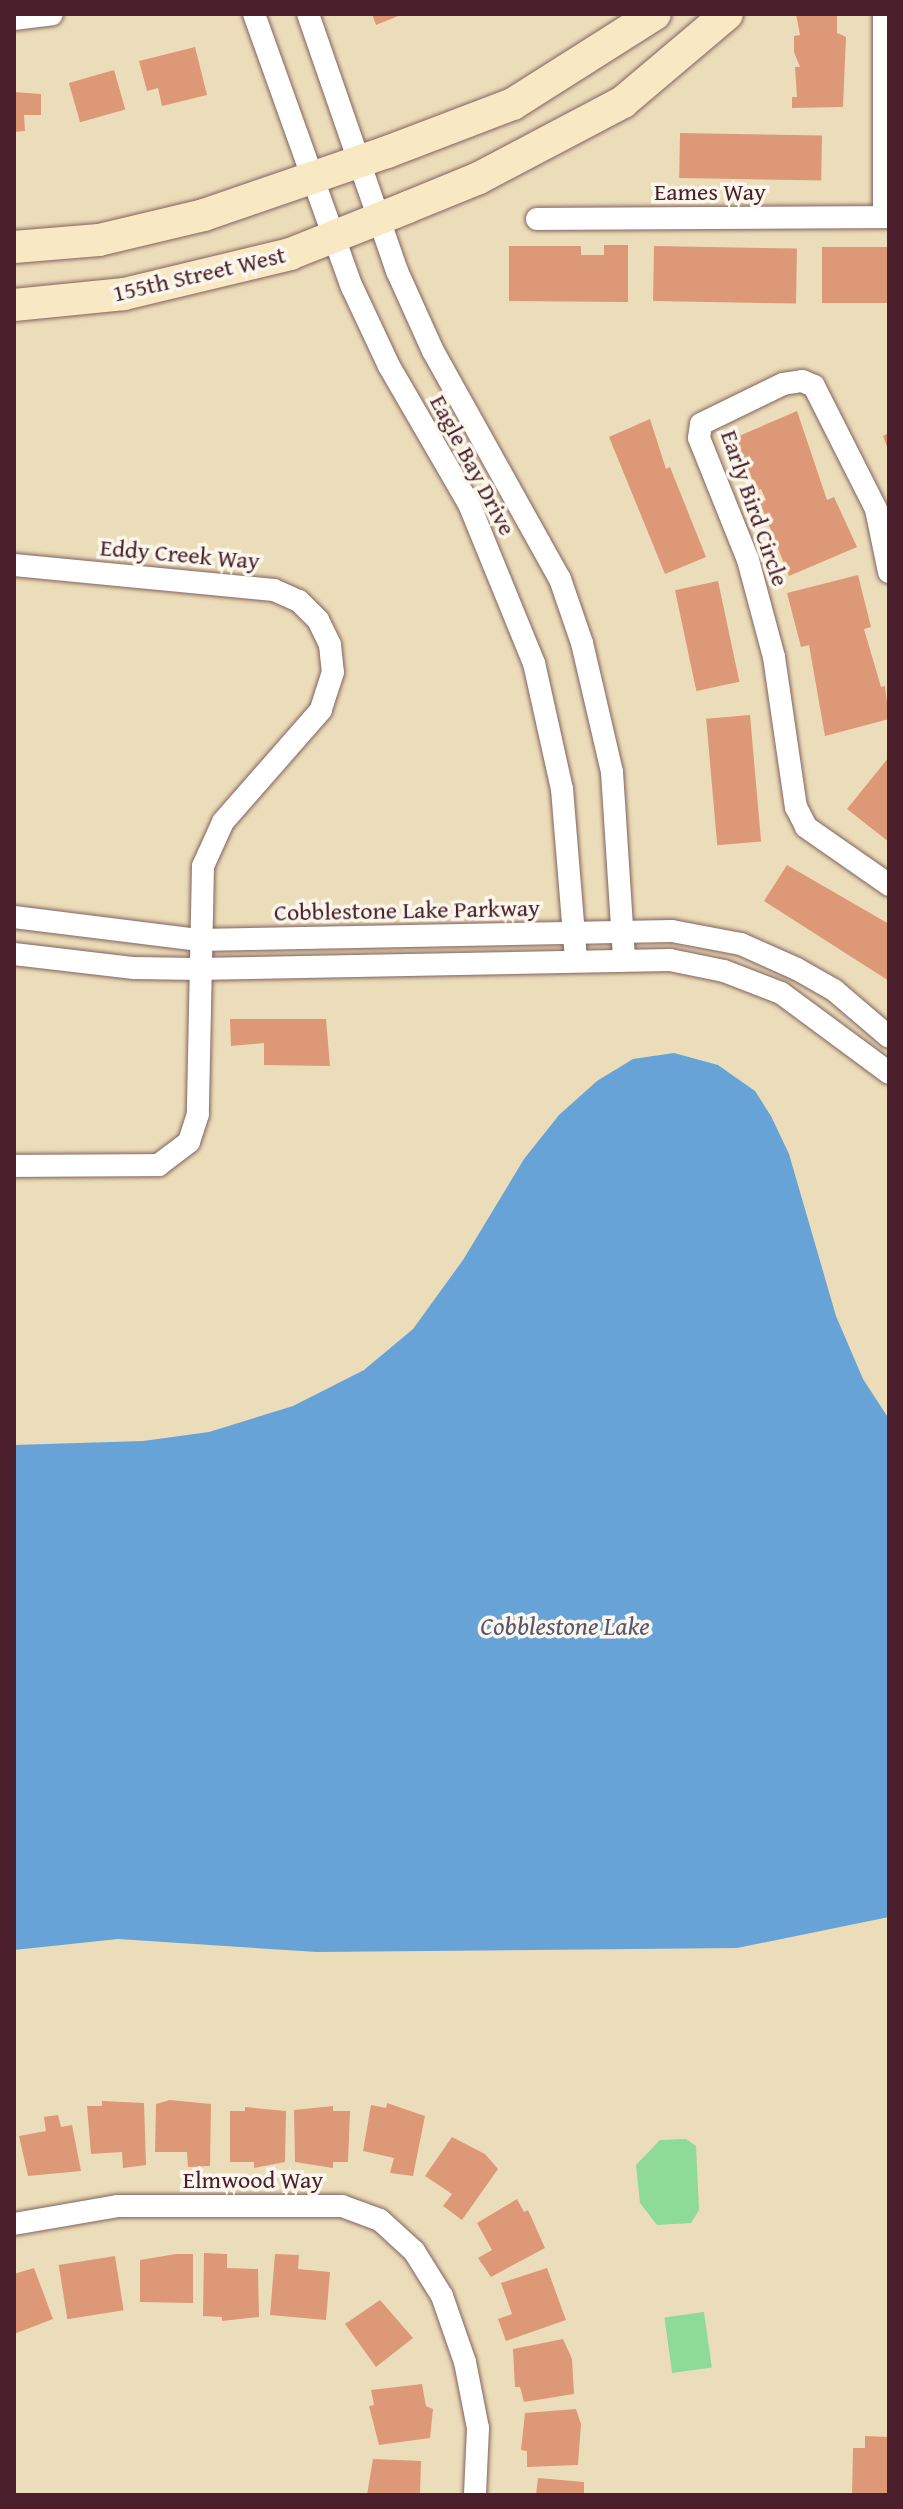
<!DOCTYPE html>
<style>
body{margin:0}
#map{position:relative;width:903px;height:2509px;overflow:hidden;background:#ecddba;font-family:"Gentium Book Plus",serif}
div>[style]{position:absolute}
.green>*{inset:0;background:#8eda97;transform-origin:0 0}
.water>*{inset:0;background:#67a3d7}
.building>*{inset:0;background:#dd9877;transform-origin:0 0}
.roads{filter:drop-shadow(0 0 2px #83625d) drop-shadow(0 0 2px #83625d)}
.street>*{height:22px;margin:-11px;padding:0 11px;transform-origin:11px;border-radius:11px;background:#fff}
.secondary>*{height:32px;margin:-16px;padding:0 16px;transform-origin:16px;border-radius:16px;background:#f8e8c3}
span{translate:-50% -50%;white-space:nowrap;text-align:center;line-height:1.15;-webkit-text-stroke:7px #fbf7ec;paint-order:stroke}
.street-label{font-size:24px;color:#4a1f2b}
.water-label{font-size:26px;color:#565470;font-style:italic}
.frame{position:absolute;inset:0;border:16px solid #4a1f2b;pointer-events:none}
</style>
<div id="map">
<div class="green">
<div style="clip-path:polygon(686px 2139px,696px 2146px,699px 2210px,691px 2223px,657px 2225px,640px 2203px,636px 2165px,660px 2140px)"></div>
<div style="left:704px;top:2312px;width:56px;height:40px;rotate:82deg"></div>
</div>
<div class="water">
<div style="clip-path:polygon(674px 1053px,718px 1065px,755px 1091px,771px 1116px,789px 1154px,836px 1316px,863px 1379px,889px 1419px,889px 1917px,737px 1948px,317px 1952px,118px 1939px,14px 1950px,14px 1445px,143px 1441px,209px 1432px,293px 1406px,364px 1370px,413px 1329px,463px 1260px,524px 1159px,559px 1115px,597px 1081px,633px 1059px)"></div>
</div>
<div class="building">
<div style="clip-path:polygon(372px 14px,403px 14px,376px 25px)"></div>
<div style="clip-path:polygon(796px 14px,837px 14px,837px 33px,846px 37px,843px 107px,792px 108px,792px 97px,797px 97px,795px 67px,800px 67px,794px 52px,794px 36px,800px 35px)"></div>
<div style="clip-path:polygon(195px 47px,207px 95px,162px 106px,158px 88px,147px 91px,139px 61px)"></div>
<div style="left:114px;top:70px;width:41px;height:47px;rotate:74deg"></div>
<div style="clip-path:polygon(14px 92px,41px 94px,41px 115px,24px 115px,25px 131px,14px 132px)"></div>
<div style="left:680px;top:133px;width:142px;height:45px;rotate:1deg"></div>
<div style="clip-path:polygon(604px 245px,628px 245px,628px 302px,509px 301px,509px 246px,581px 246px,581px 255px,604px 255px)"></div>
<div style="left:654px;top:246px;width:143px;height:55px;rotate:1deg"></div>
<div style="left:822px;top:247px;width:67px;height:56px"></div>
<div style="clip-path:polygon(797px 411px,827px 500px,834px 497px,857px 547px,789px 576px,760px 503px,766px 500px,761px 489px,756px 491px,732px 439px)"></div>
<div style="clip-path:polygon(650px 419px,666px 469px,670px 467px,706px 557px,665px 574px,609px 437px)"></div>
<div style="clip-path:polygon(889px 433px,889px 452px,883px 436px)"></div>
<div style="clip-path:polygon(858px 575px,871px 627px,864px 629px,881px 687px,885px 686px,889px 719px,825px 736px,809px 645px,801px 647px,787px 593px)"></div>
<div style="left:718px;top:581px;width:103px;height:44px;rotate:78deg"></div>
<div style="left:750px;top:715px;width:127px;height:44px;rotate:85deg"></div>
<div style="clip-path:polygon(889px 757px,889px 842px,847px 809px)"></div>
<div style="clip-path:polygon(787px 865px,889px 924px,889px 981px,764px 901px)"></div>
<div style="clip-path:polygon(230px 1019px,326px 1019px,330px 1066px,264px 1065px,264px 1043px,231px 1046px)"></div>
<div style="clip-path:polygon(170px 2100px,211px 2104px,210px 2166px,188px 2167px,187px 2152px,155px 2152px,156px 2104px)"></div>
<div style="clip-path:polygon(102px 2101px,144px 2103px,146px 2165px,123px 2168px,122px 2152px,91px 2154px,87px 2106px,102px 2106px)"></div>
<div style="clip-path:polygon(387px 2103px,425px 2116px,413px 2176px,390px 2173px,394px 2158px,363px 2151px,371px 2105px,386px 2108px)"></div>
<div style="clip-path:polygon(333px 2106px,333px 2111px,350px 2111px,348px 2162px,333px 2162px,333px 2168px,295px 2162px,294px 2110px)"></div>
<div style="clip-path:polygon(245px 2107px,286px 2111px,285px 2162px,254px 2168px,254px 2162px,230px 2162px,230px 2111px,245px 2111px)"></div>
<div style="clip-path:polygon(58px 2115px,61px 2127px,72px 2125px,81px 2171px,28px 2176px,19px 2136px,46px 2131px,44px 2117px)"></div>
<div style="clip-path:polygon(452px 2137px,485px 2154px,498px 2169px,462px 2220px,443px 2206px,452px 2194px,425px 2176px)"></div>
<div style="clip-path:polygon(517px 2199px,524px 2212px,528px 2210px,545px 2248px,491px 2277px,478px 2258px,492px 2250px,477px 2223px)"></div>
<div style="clip-path:polygon(204px 2253px,227px 2254px,227px 2268px,258px 2269px,259px 2317px,222px 2321px,222px 2317px,203px 2316px)"></div>
<div style="clip-path:polygon(176px 2254px,193px 2254px,193px 2303px,140px 2302px,140px 2260px)"></div>
<div style="clip-path:polygon(275px 2254px,299px 2255px,298px 2269px,330px 2272px,326px 2320px,270px 2315px)"></div>
<div style="left:115px;top:2256px;width:55px;height:57px;rotate:81deg"></div>
<div style="clip-path:polygon(34px 2268px,53px 2319px,14px 2334px,14px 2274px)"></div>
<div style="clip-path:polygon(547px 2268px,566px 2320px,506px 2341px,498px 2319px,512px 2314px,501px 2283px)"></div>
<div style="clip-path:polygon(380px 2300px,413px 2338px,376px 2367px,345px 2324px)"></div>
<div style="clip-path:polygon(563px 2339px,572px 2359px,574px 2394px,524px 2402px,520px 2387px,515px 2387px,513px 2349px)"></div>
<div style="clip-path:polygon(422px 2384px,426px 2406px,433px 2409px,430px 2438px,379px 2445px,369px 2406px,374px 2405px,371px 2390px)"></div>
<div style="clip-path:polygon(576px 2409px,581px 2424px,578px 2465px,527px 2467px,527px 2451px,521px 2450px,525px 2413px)"></div>
<div style="clip-path:polygon(865px 2436px,889px 2437px,889px 2495px,852px 2495px,853px 2448px,865px 2448px)"></div>
<div style="clip-path:polygon(373px 2459px,421px 2461px,420px 2495px,367px 2495px)"></div>
<div style="clip-path:polygon(538px 2478px,584px 2482px,584px 2495px,536px 2495px)"></div>
</div>
<div class="roads">
<div class="street">
<div style="left:254px;top:14px;width:290px;rotate:70.3deg"></div>
<div style="left:352px;top:287px;width:87px;rotate:64.9deg"></div>
<div style="left:389px;top:366px;width:160px;rotate:59.9deg"></div>
<div style="left:469px;top:504px;width:172px;rotate:67.8deg"></div>
<div style="left:534px;top:663px;width:129px;rotate:77.5deg"></div>
<div style="left:562px;top:789px;width:172px;rotate:85.3deg"></div>
<div style="left:308px;top:14px;width:272px;rotate:70.9deg"></div>
<div style="left:397px;top:271px;width:88px;rotate:65.8deg"></div>
<div style="left:433px;top:351px;width:261px;rotate:60.9deg"></div>
<div style="left:560px;top:579px;width:68px;rotate:71deg"></div>
<div style="left:582px;top:643px;width:132px;rotate:76.9deg"></div>
<div style="left:612px;top:772px;width:188px;rotate:86.3deg"></div>
<div style="left:14px;top:19px;width:38px;rotate:-7deg"></div>
<div style="left:884px;top:217px;width:203px;rotate:-90deg"></div>
<div style="left:537px;top:219px;width:352px;rotate:-0.3deg"></div>
<div style="left:14px;top:565px;width:261px;rotate:5.5deg"></div>
<div style="left:274px;top:590px;width:27px;rotate:24deg"></div>
<div style="left:299px;top:601px;width:27px;rotate:45deg"></div>
<div style="left:318px;top:620px;width:28px;rotate:64deg"></div>
<div style="left:330px;top:645px;width:27px;rotate:84deg"></div>
<div style="left:333px;top:672px;width:40px;rotate:108deg"></div>
<div style="left:321px;top:710px;width:149px;rotate:131.2deg"></div>
<div style="left:223px;top:822px;width:48px;rotate:114.4deg"></div>
<div style="left:203px;top:866px;width:248px;rotate:91.2deg"></div>
<div style="left:198px;top:1114px;width:29px;rotate:108deg"></div>
<div style="left:189px;top:1142px;width:38px;rotate:143deg"></div>
<div style="left:159px;top:1165px;width:145px;rotate:179.6deg"></div>
<div style="left:889px;top:572px;width:64px;rotate:-101.7deg"></div>
<div style="left:876px;top:509px;width:138px;rotate:-116.8deg"></div>
<div style="left:814px;top:386px;width:13px;rotate:-157deg"></div>
<div style="left:802px;top:381px;width:19px;rotate:171deg"></div>
<div style="left:783px;top:384px;width:91px;rotate:154deg"></div>
<div style="left:701px;top:424px;width:14px;rotate:98deg"></div>
<div style="left:699px;top:438px;width:131px;rotate:68.1deg"></div>
<div style="left:748px;top:560px;width:100px;rotate:75deg"></div>
<div style="left:774px;top:657px;width:152px;rotate:81.7deg"></div>
<div style="left:796px;top:807px;width:22px;rotate:63deg"></div>
<div style="left:806px;top:827px;width:101px;rotate:34.9deg"></div>
<div style="left:14px;top:917px;width:185px;rotate:7.1deg"></div>
<div style="left:198px;top:940px;width:474px;rotate:-1.1deg"></div>
<div style="left:672px;top:931px;width:70px;rotate:10.7deg"></div>
<div style="left:741px;top:944px;width:61px;rotate:24.1deg"></div>
<div style="left:797px;top:969px;width:43px;rotate:29.6deg"></div>
<div style="left:834px;top:990px;width:72px;rotate:40.5deg"></div>
<div style="left:14px;top:954px;width:121px;rotate:6.7deg"></div>
<div style="left:134px;top:968px;width:64px;rotate:0.9deg"></div>
<div style="left:198px;top:969px;width:472px;rotate:-1.1deg"></div>
<div style="left:670px;top:960px;width:55px;rotate:11.5deg"></div>
<div style="left:724px;top:971px;width:61px;rotate:21.1deg"></div>
<div style="left:781px;top:993px;width:134px;rotate:36.5deg"></div>
<div style="left:14px;top:2224px;width:106px;rotate:-9.8deg"></div>
<div style="left:118px;top:2206px;width:224px"></div>
<div style="left:342px;top:2206px;width:40px;rotate:20.2deg"></div>
<div style="left:380px;top:2220px;width:46px;rotate:42.4deg"></div>
<div style="left:414px;top:2251px;width:53px;rotate:58.1deg"></div>
<div style="left:442px;top:2296px;width:70px;rotate:70.8deg"></div>
<div style="left:465px;top:2362px;width:67px;rotate:78.9deg"></div>
<div style="left:478px;top:2428px;width:67px;rotate:92.6deg"></div>
</div>
<div class="secondary">
<div style="left:14px;top:247px;width:85px;rotate:-4.7deg"></div>
<div style="left:99px;top:240px;width:108px;rotate:-13.4deg"></div>
<div style="left:204px;top:215px;width:194px;rotate:-19deg"></div>
<div style="left:387px;top:152px;width:135px;rotate:-20.9deg"></div>
<div style="left:513px;top:104px;width:168px;rotate:-32.4deg"></div>
<div style="left:14px;top:305px;width:111px;rotate:-5.7deg"></div>
<div style="left:124px;top:294px;width:171px;rotate:-13.5deg"></div>
<div style="left:290px;top:254px;width:127px;rotate:-21.7deg"></div>
<div style="left:408px;top:207px;width:77px;rotate:-22.2deg"></div>
<div style="left:479px;top:178px;width:163px;rotate:-27.8deg"></div>
<div style="left:623px;top:102px;width:136px;rotate:-40.2deg"></div>
</div>
</div>
<div class="street-label">
<span style="left:710px;top:192px">Eames Way</span>
<span style="left:199px;top:274px;rotate:-13deg">155th Street West</span>
<span style="left:473px;top:465px;rotate:62deg">Eagle Bay Drive</span>
<span style="left:755px;top:508px;rotate:71deg">Early Bird Circle</span>
<span style="left:180px;top:554px;rotate:5deg">Eddy Creek Way</span>
<span style="left:407px;top:910px;rotate:-1deg">Cobblestone Lake Parkway</span>
<span style="left:253px;top:2180px">Elmwood Way</span>
</div>
<div class="water-label">
<span style="left:565px;top:1626px">Cobblestone Lake</span>
</div>
<div class="frame"></div>
</div>
